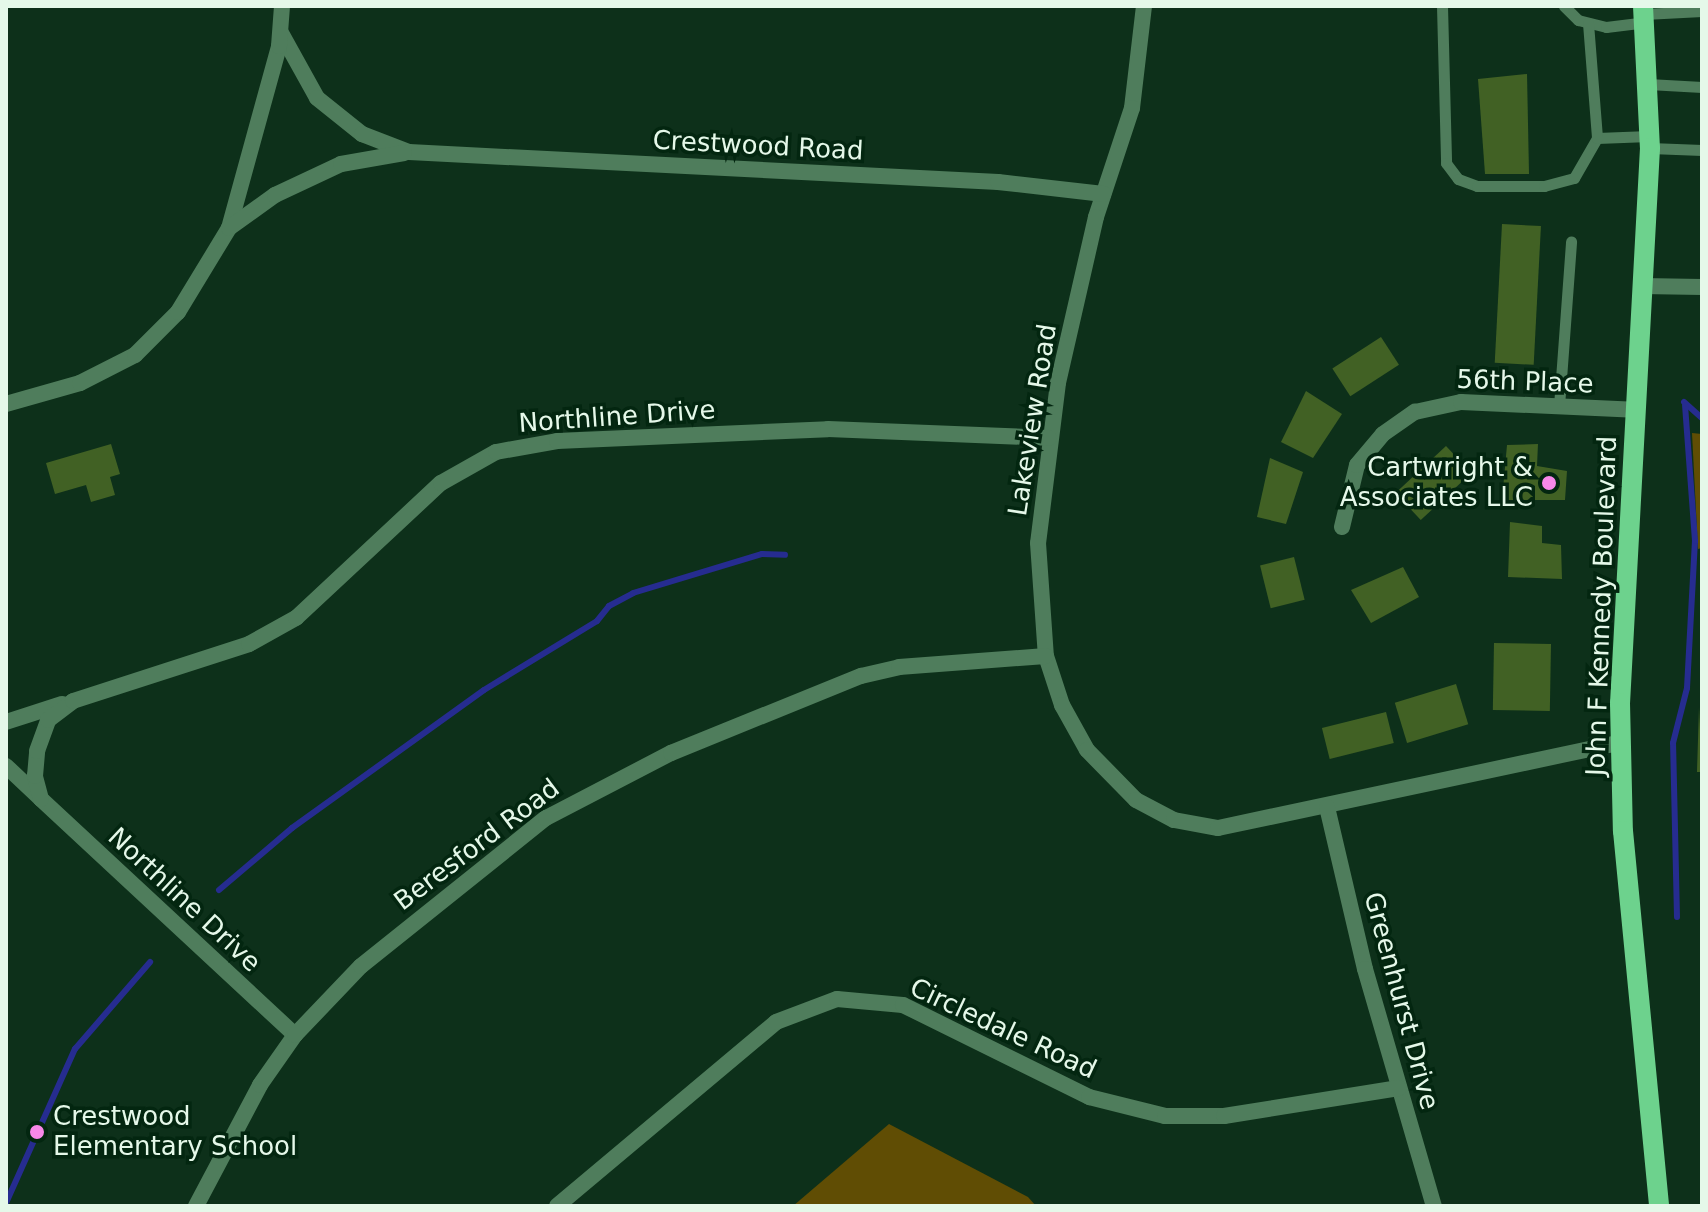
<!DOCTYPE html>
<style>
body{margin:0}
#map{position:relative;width:1708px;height:1212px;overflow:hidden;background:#0d301a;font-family:"DejaVu Sans",sans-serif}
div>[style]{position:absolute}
.green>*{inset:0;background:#604d04}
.stream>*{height:6px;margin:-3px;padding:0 3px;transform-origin:3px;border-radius:3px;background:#262c90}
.building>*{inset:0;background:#416124;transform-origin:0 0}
.lane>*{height:11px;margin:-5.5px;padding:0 5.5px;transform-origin:5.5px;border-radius:5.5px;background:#4f7d5c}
.street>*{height:16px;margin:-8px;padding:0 8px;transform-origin:8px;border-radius:8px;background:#4f7d5c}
.primary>*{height:20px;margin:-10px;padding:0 10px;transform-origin:10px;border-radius:10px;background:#6dd28d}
.dots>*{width:22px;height:22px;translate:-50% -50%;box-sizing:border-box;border:4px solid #032610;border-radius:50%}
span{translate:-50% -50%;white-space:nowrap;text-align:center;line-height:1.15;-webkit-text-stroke:7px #032610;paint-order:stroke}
.street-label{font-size:26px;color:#e5f8e9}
.poi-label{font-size:26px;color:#e5f8e9}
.right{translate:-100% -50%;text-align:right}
.left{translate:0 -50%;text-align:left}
.frame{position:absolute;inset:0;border:8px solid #e5f8e9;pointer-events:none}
</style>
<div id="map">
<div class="green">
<div style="clip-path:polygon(1692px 433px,1702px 434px,1702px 548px,1698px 549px)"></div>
<div style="clip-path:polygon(889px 1124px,1028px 1197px,1036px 1206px,793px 1206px)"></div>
</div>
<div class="stream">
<div style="left:1684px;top:402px;width:24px;rotate:42deg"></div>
<div style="left:219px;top:890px;width:96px;rotate:-40.3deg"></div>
<div style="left:292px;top:828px;width:236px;rotate:-35.7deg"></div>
<div style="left:484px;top:690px;width:132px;rotate:-31.4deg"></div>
<div style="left:597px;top:621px;width:19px;rotate:-51deg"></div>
<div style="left:609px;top:606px;width:27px;rotate:-28deg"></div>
<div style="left:633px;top:593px;width:135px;rotate:-16.8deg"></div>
<div style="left:762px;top:554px;width:23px;rotate:2deg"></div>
<div style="left:1677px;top:917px;width:174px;rotate:-91.3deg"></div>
<div style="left:1673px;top:743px;width:57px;rotate:-75.7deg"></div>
<div style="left:1687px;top:688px;width:147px;rotate:-86.9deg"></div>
<div style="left:1695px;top:541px;width:136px;rotate:-94.2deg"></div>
<div style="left:6px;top:1203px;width:169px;rotate:-65.9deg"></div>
<div style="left:75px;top:1049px;width:115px;rotate:-49.2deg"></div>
</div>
<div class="building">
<div style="clip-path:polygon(1527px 74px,1529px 174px,1485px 174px,1478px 79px)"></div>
<div style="left:1502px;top:224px;width:39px;height:139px;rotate:3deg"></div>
<div style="left:1381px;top:337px;width:33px;height:58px;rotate:57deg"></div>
<div style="clip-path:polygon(1306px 391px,1342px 414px,1313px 458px,1281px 442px)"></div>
<div style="clip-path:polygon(111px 444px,120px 474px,110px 477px,115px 495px,91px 502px,86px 485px,55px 494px,46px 463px)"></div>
<div style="clip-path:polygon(1538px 444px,1537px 466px,1567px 471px,1565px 500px,1502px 500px,1507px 445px)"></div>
<div style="left:1446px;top:446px;width:37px;height:69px;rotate:47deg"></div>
<div style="clip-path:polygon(1270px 458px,1303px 472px,1286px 524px,1257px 517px)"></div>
<div style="clip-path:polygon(1510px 522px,1542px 526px,1542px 543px,1561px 545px,1562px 579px,1508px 577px)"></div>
<div style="left:1294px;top:557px;width:44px;height:35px;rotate:76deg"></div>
<div style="clip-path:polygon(1403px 567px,1419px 597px,1371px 623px,1351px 590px)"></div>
<div style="left:1494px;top:643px;width:57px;height:67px;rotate:1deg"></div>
<div style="left:1456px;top:684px;width:42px;height:64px;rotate:73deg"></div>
<div style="clip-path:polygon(1699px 707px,1702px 772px,1697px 772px)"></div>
<div style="left:1386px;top:712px;width:32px;height:66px;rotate:76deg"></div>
</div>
<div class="lane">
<div style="left:1442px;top:6px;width:157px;rotate:88.5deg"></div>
<div style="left:1446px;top:163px;width:20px;rotate:53deg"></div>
<div style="left:1458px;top:179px;width:20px;rotate:20deg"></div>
<div style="left:1477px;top:186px;width:67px"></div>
<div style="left:1544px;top:186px;width:31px;rotate:-15deg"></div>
<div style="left:1574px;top:178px;width:46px;rotate:-60.1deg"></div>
<div style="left:1597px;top:138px;width:52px;rotate:-2.2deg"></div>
<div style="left:1564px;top:6px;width:20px;rotate:45deg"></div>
<div style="left:1578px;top:20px;width:29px;rotate:14deg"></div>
<div style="left:1606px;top:27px;width:39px;rotate:-7deg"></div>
<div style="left:1644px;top:14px;width:58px;rotate:-3deg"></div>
<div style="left:1588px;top:23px;width:115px;rotate:85.5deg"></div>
<div style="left:1648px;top:84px;width:54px;rotate:3.2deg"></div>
<div style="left:1650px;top:148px;width:52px;rotate:2.2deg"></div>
<div style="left:1559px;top:406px;width:165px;rotate:-85.8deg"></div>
</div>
<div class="street">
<div style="left:1144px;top:6px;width:103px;rotate:96.7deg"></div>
<div style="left:1132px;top:108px;width:115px;rotate:108.3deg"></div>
<div style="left:1096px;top:217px;width:170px;rotate:102.9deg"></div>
<div style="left:1058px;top:383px;width:161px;rotate:97.1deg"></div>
<div style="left:1038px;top:543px;width:113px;rotate:86deg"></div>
<div style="left:1046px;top:656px;width:52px;rotate:71.9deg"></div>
<div style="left:1062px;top:705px;width:51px;rotate:60.9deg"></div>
<div style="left:1087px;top:750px;width:70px;rotate:45.6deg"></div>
<div style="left:1136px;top:800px;width:43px;rotate:27.8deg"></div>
<div style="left:1174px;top:820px;width:45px;rotate:10.3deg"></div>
<div style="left:1218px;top:828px;width:412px;rotate:-12deg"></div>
<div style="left:281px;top:33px;width:74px;rotate:61deg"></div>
<div style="left:317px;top:98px;width:58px;rotate:38.7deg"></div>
<div style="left:362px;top:134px;width:50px;rotate:21deg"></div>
<div style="left:409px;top:152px;width:590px;rotate:2.92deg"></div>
<div style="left:998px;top:182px;width:106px;rotate:6.5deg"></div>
<div style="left:229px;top:228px;width:189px;rotate:-74.6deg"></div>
<div style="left:279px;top:46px;width:40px;rotate:-85.7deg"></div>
<div style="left:1642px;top:286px;width:60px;rotate:1deg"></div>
<div style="left:6px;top:404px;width:77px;rotate:-15.8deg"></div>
<div style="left:80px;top:383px;width:62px;rotate:-27deg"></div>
<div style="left:135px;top:355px;width:61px;rotate:-45deg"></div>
<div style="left:178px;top:312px;width:98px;rotate:-58.7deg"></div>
<div style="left:229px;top:228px;width:57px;rotate:-35.7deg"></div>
<div style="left:275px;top:195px;width:73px;rotate:-25.2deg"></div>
<div style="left:341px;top:164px;width:64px;rotate:-9.9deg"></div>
<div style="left:1342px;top:527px;width:64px;rotate:-76.4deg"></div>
<div style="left:1357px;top:465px;width:40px;rotate:-50deg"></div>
<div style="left:1383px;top:434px;width:39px;rotate:-35deg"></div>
<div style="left:1415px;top:412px;width:47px;rotate:-12.3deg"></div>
<div style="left:1461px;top:402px;width:173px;rotate:2.6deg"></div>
<div style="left:6px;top:722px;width:59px;rotate:-17.8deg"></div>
<div style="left:6px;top:766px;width:47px;rotate:43.3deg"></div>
<div style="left:1327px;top:807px;width:166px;rotate:76.8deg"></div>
<div style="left:1365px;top:969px;width:247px;rotate:73.8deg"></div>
<div style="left:295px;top:1035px;width:347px;rotate:-137.1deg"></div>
<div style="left:41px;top:799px;width:24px;rotate:-105deg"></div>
<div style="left:35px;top:776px;width:25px;rotate:-85deg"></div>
<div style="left:37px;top:751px;width:33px;rotate:-70deg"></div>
<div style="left:48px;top:720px;width:31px;rotate:-37deg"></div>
<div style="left:73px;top:701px;width:185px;rotate:-17.9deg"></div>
<div style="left:249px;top:644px;width:54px;rotate:-29deg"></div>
<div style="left:296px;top:618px;width:198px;rotate:-43deg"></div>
<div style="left:441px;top:483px;width:63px;rotate:-29.4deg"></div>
<div style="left:496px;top:452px;width:62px;rotate:-10.2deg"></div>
<div style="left:557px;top:441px;width:271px;rotate:-2.5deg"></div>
<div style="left:828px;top:429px;width:221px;rotate:2.3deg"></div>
<div style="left:196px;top:1206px;width:137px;rotate:-62.1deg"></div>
<div style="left:260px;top:1085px;width:61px;rotate:-55deg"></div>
<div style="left:295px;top:1035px;width:95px;rotate:-46.3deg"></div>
<div style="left:361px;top:966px;width:237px;rotate:-38.7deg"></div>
<div style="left:546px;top:818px;width:141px;rotate:-27.5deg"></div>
<div style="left:671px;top:753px;width:205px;rotate:-22.1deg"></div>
<div style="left:861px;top:676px;width:39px;rotate:-13deg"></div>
<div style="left:899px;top:667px;width:147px;rotate:-4.3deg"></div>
<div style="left:557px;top:1206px;width:286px;rotate:-40deg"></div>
<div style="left:776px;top:1022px;width:65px;rotate:-20.7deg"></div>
<div style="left:837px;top:999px;width:66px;rotate:5.2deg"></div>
<div style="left:903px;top:1005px;width:208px;rotate:26.3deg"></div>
<div style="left:1089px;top:1097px;width:78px;rotate:14deg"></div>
<div style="left:1165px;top:1116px;width:59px"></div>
<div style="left:1224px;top:1116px;width:177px;rotate:-9.1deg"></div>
</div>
<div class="primary">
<div style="left:1643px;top:6px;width:142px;rotate:87.2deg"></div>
<div style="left:1650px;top:148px;width:556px;rotate:93.09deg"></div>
<div style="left:1620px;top:703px;width:128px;rotate:88.7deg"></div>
<div style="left:1623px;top:831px;width:377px;rotate:84.5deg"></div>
</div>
<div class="dots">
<div style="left:1549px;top:483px;background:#f888e9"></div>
<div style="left:37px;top:1132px;background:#f888e9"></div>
</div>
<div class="street-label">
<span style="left:758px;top:146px;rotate:3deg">Crestwood Road</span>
<span style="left:1525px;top:382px;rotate:2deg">56th Place</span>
<span style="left:617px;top:417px;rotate:-4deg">Northline Drive</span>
<span style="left:1033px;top:420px;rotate:-81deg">Lakeview Road</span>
<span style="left:1602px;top:606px;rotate:-88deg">John F Kennedy Boulevard</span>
<span style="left:477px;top:845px;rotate:-37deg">Beresford Road</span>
<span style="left:184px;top:900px;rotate:43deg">Northline Drive</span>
<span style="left:1401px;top:1001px;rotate:75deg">Greenhurst Drive</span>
<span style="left:1003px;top:1029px;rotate:25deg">Circledale Road</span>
</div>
<div class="poi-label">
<span class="right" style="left:1533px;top:483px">Cartwright &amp;<br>Associates LLC</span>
<span class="left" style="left:53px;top:1132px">Crestwood<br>Elementary School</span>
</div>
<div class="frame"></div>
</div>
